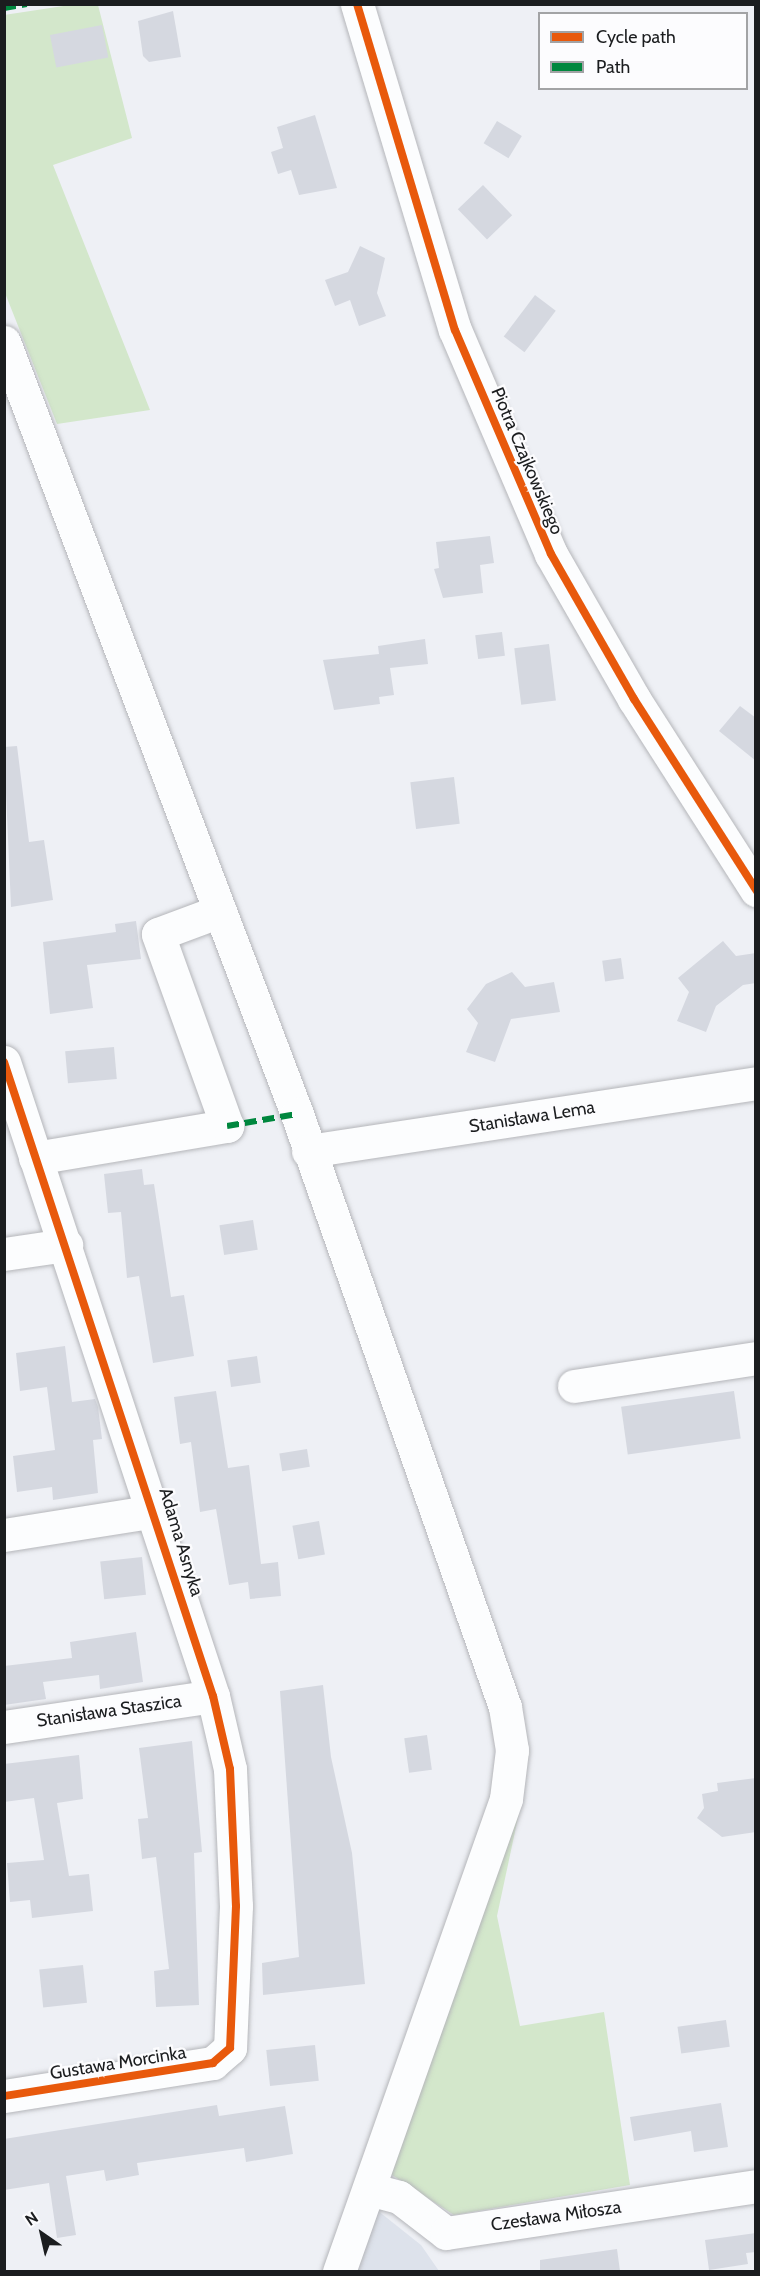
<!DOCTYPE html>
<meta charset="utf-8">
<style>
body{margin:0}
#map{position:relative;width:760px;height:2276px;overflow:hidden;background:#eef0f5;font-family:Cabin,sans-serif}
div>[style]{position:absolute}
.built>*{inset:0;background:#dde2eb}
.green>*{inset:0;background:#d3e7cb}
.building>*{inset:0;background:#d5d8e0;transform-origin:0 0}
.roads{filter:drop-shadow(0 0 2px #b5b6ba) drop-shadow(0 0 2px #b5b6ba)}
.minor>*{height:33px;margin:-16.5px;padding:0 16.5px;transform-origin:16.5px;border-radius:16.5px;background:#fcfdfe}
.quiet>*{height:6px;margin-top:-3px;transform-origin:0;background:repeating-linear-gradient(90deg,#00873e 0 12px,transparent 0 18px)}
.cycleway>*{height:8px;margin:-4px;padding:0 4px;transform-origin:4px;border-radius:4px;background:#e8590c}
span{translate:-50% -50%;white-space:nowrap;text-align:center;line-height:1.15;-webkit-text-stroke:4.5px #fcfcfe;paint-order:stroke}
.street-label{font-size:18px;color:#1b1d1f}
.frame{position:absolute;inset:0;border:6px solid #1b1d1f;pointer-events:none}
.legend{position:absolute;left:538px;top:12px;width:210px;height:78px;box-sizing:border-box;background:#fcfcfe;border:2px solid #a2a3a5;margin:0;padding:8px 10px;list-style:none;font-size:18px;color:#1b1d1f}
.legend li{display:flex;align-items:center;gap:12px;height:30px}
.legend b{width:30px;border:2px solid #a2a3a5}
.north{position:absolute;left:12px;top:2204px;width:60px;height:60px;-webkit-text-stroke:4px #fcfcfe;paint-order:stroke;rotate:326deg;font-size:16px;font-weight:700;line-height:24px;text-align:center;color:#1b1d1f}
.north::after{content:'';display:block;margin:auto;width:21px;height:27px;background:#1b1d1f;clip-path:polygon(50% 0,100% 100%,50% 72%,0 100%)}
</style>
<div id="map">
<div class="built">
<div style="clip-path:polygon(377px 2210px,421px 2245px,439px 2271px,355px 2272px)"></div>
</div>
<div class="green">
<div style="clip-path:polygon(70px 5px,98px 5px,132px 138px,53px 165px,150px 410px,57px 424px,5px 293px,4px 15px)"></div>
<div style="clip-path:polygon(519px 1813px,497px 1916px,520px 2026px,604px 2012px,630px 2185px,454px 2215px,389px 2173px)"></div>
</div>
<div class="building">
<div style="clip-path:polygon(173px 11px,181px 57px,149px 62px,143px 56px,138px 21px)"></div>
<div style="left:102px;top:25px;width:33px;height:53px;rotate:79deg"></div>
<div style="clip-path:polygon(315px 115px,337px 188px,299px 195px,291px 170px,278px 174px,271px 152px,283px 148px,277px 127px)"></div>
<div style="left:497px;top:121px;width:29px;height:26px;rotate:31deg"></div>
<div style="left:483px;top:185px;width:42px;height:35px;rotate:46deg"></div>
<div style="clip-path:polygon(360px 246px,385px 258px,377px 293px,386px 316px,359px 326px,350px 300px,335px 306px,325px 280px,348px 272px)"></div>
<div style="left:535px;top:295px;width:26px;height:52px;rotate:37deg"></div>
<div style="clip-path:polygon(490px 536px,494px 563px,480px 565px,483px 593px,443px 598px,434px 569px,439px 568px,436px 542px)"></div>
<div style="left:502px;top:632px;width:24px;height:27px;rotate:83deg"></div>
<div style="clip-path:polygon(425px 639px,428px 664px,390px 668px,394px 695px,379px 697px,380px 704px,334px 710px,323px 660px,379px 654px,378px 646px)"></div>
<div style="left:549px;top:644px;width:57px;height:35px;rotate:83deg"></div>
<div style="clip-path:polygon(740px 706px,756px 718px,756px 761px,719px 731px)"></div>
<div style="clip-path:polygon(17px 746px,29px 842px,44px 840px,53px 900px,11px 907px,4px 747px)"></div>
<div style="left:454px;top:777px;width:47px;height:44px;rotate:83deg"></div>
<div style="clip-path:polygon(136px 921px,141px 959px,87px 965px,93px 1008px,50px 1014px,43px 942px,116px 932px,115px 924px)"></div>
<div style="clip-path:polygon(723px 941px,736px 956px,756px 953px,756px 983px,743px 985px,716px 1006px,706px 1032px,677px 1021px,689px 992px,678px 978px)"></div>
<div style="left:621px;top:958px;width:21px;height:19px;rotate:82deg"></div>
<div style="clip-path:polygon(512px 972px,525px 987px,554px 982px,560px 1012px,511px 1019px,495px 1062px,466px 1052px,478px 1023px,467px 1009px,486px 984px)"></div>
<div style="left:114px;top:1047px;width:32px;height:49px;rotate:85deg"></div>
<div style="clip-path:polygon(142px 1169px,144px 1185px,154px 1184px,171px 1297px,184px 1295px,194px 1356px,153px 1363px,139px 1276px,127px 1278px,121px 1212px,108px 1213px,104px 1174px)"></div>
<div style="left:253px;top:1220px;width:30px;height:34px;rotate:81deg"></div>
<div style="clip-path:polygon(65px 1346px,72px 1402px,95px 1399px,98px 1407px,102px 1439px,93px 1440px,98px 1493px,53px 1500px,52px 1487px,17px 1492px,13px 1456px,55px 1450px,47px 1387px,20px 1391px,16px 1353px)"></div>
<div style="left:257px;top:1356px;width:27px;height:30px;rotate:82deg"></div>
<div style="clip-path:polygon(216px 1391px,228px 1468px,249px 1465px,261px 1564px,278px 1562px,281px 1596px,250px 1599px,248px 1582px,229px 1585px,216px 1509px,200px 1512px,191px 1442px,180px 1444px,174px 1397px)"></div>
<div style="left:734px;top:1391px;width:48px;height:114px;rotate:82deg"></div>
<div style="left:307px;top:1449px;width:18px;height:28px;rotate:81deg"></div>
<div style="left:319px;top:1521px;width:34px;height:27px;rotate:80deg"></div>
<div style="left:142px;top:1557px;width:38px;height:42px;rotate:84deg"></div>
<div style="clip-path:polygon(136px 1632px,143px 1682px,100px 1689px,99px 1675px,43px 1682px,46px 1699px,4px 1705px,4px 1666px,72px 1658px,70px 1642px)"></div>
<div style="clip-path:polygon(323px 1685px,331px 1757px,352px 1853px,365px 1984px,263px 1995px,262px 1963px,299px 1957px,280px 1691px)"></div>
<div style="left:427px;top:1735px;width:35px;height:23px;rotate:82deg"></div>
<div style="clip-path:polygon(192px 1741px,202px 1852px,194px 1853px,199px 2005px,156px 2007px,154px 1971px,169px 1969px,156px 1857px,142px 1859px,138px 1819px,148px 1818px,139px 1748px)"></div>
<div style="clip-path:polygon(79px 1755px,83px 1799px,57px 1803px,69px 1876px,89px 1874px,93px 1911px,32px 1918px,30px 1900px,10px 1902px,7px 1863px,44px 1860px,34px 1798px,4px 1802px,4px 1764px)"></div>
<div style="clip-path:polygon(756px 1778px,756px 1832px,722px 1837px,697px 1818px,704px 1808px,702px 1794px,718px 1791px,717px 1783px)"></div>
<div style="left:83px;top:1965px;width:38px;height:44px;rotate:84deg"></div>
<div style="left:726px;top:2020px;width:27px;height:49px;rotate:82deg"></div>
<div style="left:315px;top:2045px;width:36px;height:49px;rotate:84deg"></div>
<div style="clip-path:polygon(721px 2103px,728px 2147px,694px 2152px,691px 2131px,634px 2141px,630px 2117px)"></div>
<div style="clip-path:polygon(217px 2105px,219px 2116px,285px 2106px,293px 2154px,246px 2162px,244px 2148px,137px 2163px,139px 2175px,106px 2181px,104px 2170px,66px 2176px,76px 2235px,57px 2238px,49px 2183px,4px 2190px,4px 2139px)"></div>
<div style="clip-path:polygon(756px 2233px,756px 2252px,746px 2253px,748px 2264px,709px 2270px,705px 2240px)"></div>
<div style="clip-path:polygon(617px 2249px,620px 2271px,540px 2271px,540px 2260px)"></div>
</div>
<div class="roads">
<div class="minor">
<div style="left:357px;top:4px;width:340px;rotate:73.3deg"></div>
<div style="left:455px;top:330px;width:244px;rotate:66.8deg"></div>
<div style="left:551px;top:554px;width:167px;rotate:60.2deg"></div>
<div style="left:634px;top:699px;width:227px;rotate:57.4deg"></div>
<div style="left:4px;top:342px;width:826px;rotate:69.22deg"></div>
<div style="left:297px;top:1114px;width:628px;rotate:70.67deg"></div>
<div style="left:505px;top:1707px;width:44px;rotate:80.8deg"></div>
<div style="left:512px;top:1750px;width:49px;rotate:97deg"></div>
<div style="left:506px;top:1799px;width:502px;rotate:109.45deg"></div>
<div style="left:4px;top:1062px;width:668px;rotate:71.76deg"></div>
<div style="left:213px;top:1696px;width:75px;rotate:76.9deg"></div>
<div style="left:230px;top:1769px;width:137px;rotate:87.5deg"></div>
<div style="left:236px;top:1906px;width:142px;rotate:92.4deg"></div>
<div style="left:230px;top:2048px;width:23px;rotate:139deg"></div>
<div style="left:213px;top:2063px;width:212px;rotate:171deg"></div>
<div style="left:308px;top:1151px;width:453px;rotate:-8.6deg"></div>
<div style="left:35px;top:1158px;width:195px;rotate:-9.5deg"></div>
<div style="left:227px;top:1126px;width:204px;rotate:-109.8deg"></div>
<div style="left:158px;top:934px;width:66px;rotate:-20.4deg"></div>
<div style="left:4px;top:1254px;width:63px;rotate:-8.3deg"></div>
<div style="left:574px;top:1386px;width:184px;rotate:-8.7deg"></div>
<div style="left:4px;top:1535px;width:154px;rotate:-9deg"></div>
<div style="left:4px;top:1727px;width:211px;rotate:-8.4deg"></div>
<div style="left:369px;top:2189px;width:31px;rotate:15deg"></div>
<div style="left:399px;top:2197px;width:59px;rotate:37.5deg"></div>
<div style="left:446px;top:2233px;width:314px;rotate:-8.6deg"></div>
</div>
</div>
<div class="quiet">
<div style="left:4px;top:8px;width:23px;rotate:-10deg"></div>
<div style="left:227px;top:1126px;width:71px;rotate:-9.7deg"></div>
</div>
<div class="cycleway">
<div style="left:357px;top:4px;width:340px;rotate:73.3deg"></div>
<div style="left:455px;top:330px;width:244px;rotate:66.8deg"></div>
<div style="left:551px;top:554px;width:167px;rotate:60.2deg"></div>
<div style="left:634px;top:699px;width:227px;rotate:57.4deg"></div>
<div style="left:4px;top:1062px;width:668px;rotate:71.76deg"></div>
<div style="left:213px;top:1696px;width:75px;rotate:76.9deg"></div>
<div style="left:230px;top:1769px;width:137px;rotate:87.5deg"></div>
<div style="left:236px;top:1906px;width:142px;rotate:92.4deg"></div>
<div style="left:230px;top:2048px;width:23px;rotate:139deg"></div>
<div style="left:213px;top:2063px;width:212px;rotate:171deg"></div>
</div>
<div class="street-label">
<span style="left:527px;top:461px;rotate:67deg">Piotra Czajkowskiego</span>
<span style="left:532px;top:1117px;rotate:-9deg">Stanisława Lema</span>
<span style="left:181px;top:1542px;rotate:73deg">Adama Asnyka</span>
<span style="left:109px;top:1711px;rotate:-8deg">Stanisława Staszica</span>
<span style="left:118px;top:2063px;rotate:-9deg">Gustawa Morcinka</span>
<span style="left:556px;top:2216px;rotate:-8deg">Czesława Miłosza</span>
</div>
<div class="frame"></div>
<ul class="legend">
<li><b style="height:8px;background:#e8590c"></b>Cycle path</li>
<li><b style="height:8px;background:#00873e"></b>Path</li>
</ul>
<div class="north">N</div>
</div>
